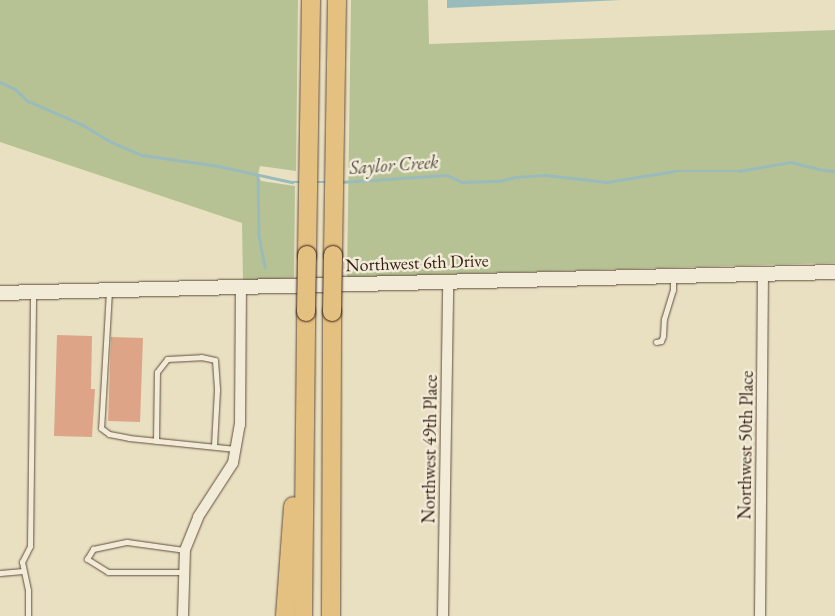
<!DOCTYPE html>
<style>
body{margin:0}
#map{position:relative;width:835px;height:616px;overflow:hidden;background:#e9e0c2;font-family:"EB Garamond",serif}
div>[style]{position:absolute}
.green>*{inset:0;background:#b6c294}
.water>*{inset:0;background:#9abbbb}
.stream>*{height:2.5px;margin:-1.25px;padding:0 1.25px;transform-origin:1.25px;border-radius:1.25px;background:#9abbbb}
.building>*{inset:0;background:#dda487;transform-origin:0 0}
.roads{filter:drop-shadow(0 0 1px #624e3e) drop-shadow(0 0 1px #624e3e)}
.service>*{height:5px;margin:-2.5px;padding:0 2.5px;transform-origin:2.5px;border-radius:2.5px;background:#f1ebd7}
.minor>*{height:10px;margin:-5px;padding:0 5px;transform-origin:5px;border-radius:5px;background:#f1ebd7}
.secondary>*{height:14px;margin:-7px;padding:0 7px;transform-origin:7px;border-radius:7px;background:#f1ebd7}
.motorway>*{height:18px;margin:-9px;padding:0 9px;transform-origin:9px;border-radius:9px;background:#e4c081}
.bridges{filter:drop-shadow(0 0 1px #351d12) drop-shadow(0 0 1px #351d12)}
.motorway-bridge>*{height:18px;margin:-9px;padding:0 9px;transform-origin:9px;border-radius:9px;background:#e4c081}
span{translate:-50% -50%;white-space:nowrap;text-align:center;line-height:1.15;-webkit-text-stroke:5px #f1ebd7;paint-order:stroke}
.street-label{font-size:18px;color:#351d12}
.water-label{font-size:19px;color:#534c45;font-style:italic}
</style>
<div id="map">
<div class="green">
<div style="clip-path:polygon(0 0,298px 0,296px 171px,260px 166px,258px 175px,261px 181px,295px 186px,294px 278px,243px 281px,242px 223px,0 142px)"></div>
<div style="clip-path:polygon(351px 0,428px 0,429px 44px,835px 30px,835px 263px,347px 277px)"></div>
</div>
<div class="water">
<div style="clip-path:polygon(447px 0,622px 0,447px 8px)"></div>
</div>
<div class="stream">
<div style="left:0;top:82px;width:17px;rotate:25deg"></div>
<div style="left:15px;top:89px;width:18px;rotate:43deg"></div>
<div style="left:28px;top:101px;width:60px;rotate:23.6deg"></div>
<div style="left:83px;top:125px;width:33px;rotate:31deg"></div>
<div style="left:111px;top:142px;width:34px;rotate:23deg"></div>
<div style="left:142px;top:155px;width:77px;rotate:8.2deg"></div>
<div style="left:218px;top:166px;width:76px;rotate:12.2deg"></div>
<div style="left:292px;top:182px;width:10px"></div>
<div style="left:258px;top:175px;width:61px;rotate:89.1deg"></div>
<div style="left:259px;top:236px;width:32px;rotate:79deg"></div>
<div style="left:315px;top:182px;width:12px"></div>
<div style="left:340px;top:182px;width:107px;rotate:-3.7deg"></div>
<div style="left:447px;top:175px;width:17px;rotate:25deg"></div>
<div style="left:462px;top:182px;width:38px;rotate:-2deg"></div>
<div style="left:500px;top:181px;width:16px;rotate:-15deg"></div>
<div style="left:515px;top:177px;width:30px;rotate:-4deg"></div>
<div style="left:545px;top:175px;width:62px;rotate:6.4deg"></div>
<div style="left:607px;top:182px;width:68px;rotate:-9.3deg"></div>
<div style="left:674px;top:171px;width:65px"></div>
<div style="left:739px;top:171px;width:53px;rotate:-9.8deg"></div>
<div style="left:791px;top:162px;width:33px;rotate:14deg"></div>
<div style="left:823px;top:170px;width:12px;rotate:5deg"></div>
</div>
<div class="building">
<div style="clip-path:polygon(57px 335px,92px 336px,91px 389px,95px 389px,92px 437px,54px 436px)"></div>
<div style="left:111px;top:337px;width:32px;height:84px;rotate:2deg"></div>
</div>
<div class="roads">
<div class="service">
<div style="left:109px;top:291px;width:137px;rotate:93.3deg"></div>
<div style="left:101px;top:428px;width:10px;rotate:37deg"></div>
<div style="left:109px;top:434px;width:20px;rotate:11deg"></div>
<div style="left:129px;top:438px;width:107px;rotate:5.9deg"></div>
<div style="left:656px;top:342px;width:5px;rotate:-11deg"></div>
<div style="left:661px;top:341px;width:5px;rotate:-68deg"></div>
<div style="left:663px;top:336px;width:17px;rotate:-87deg"></div>
<div style="left:664px;top:319px;width:30px;rotate:-73deg"></div>
<div style="left:673px;top:290px;width:14px;rotate:-90deg"></div>
<div style="left:156px;top:441px;width:69px;rotate:-89.2deg"></div>
<div style="left:157px;top:372px;width:16px;rotate:-52deg"></div>
<div style="left:167px;top:359px;width:34px;rotate:-3deg"></div>
<div style="left:201px;top:357px;width:14px;rotate:12deg"></div>
<div style="left:215px;top:360px;width:30px;rotate:86deg"></div>
<div style="left:217px;top:390px;width:56px;rotate:93.1deg"></div>
<div style="left:184px;top:572px;width:76px;rotate:180deg"></div>
<div style="left:108px;top:572px;width:25px;rotate:-148deg"></div>
<div style="left:87px;top:559px;width:12px;rotate:-59deg"></div>
<div style="left:93px;top:549px;width:35px;rotate:-12deg"></div>
<div style="left:127px;top:542px;width:59px;rotate:7.9deg"></div>
<div style="left:0;top:573px;width:23px;rotate:-5deg"></div>
<div style="left:28px;top:616px;width:26px;rotate:-90deg"></div>
<div style="left:28px;top:590px;width:29px;rotate:-102deg"></div>
<div style="left:22px;top:562px;width:18px;rotate:-63deg"></div>
<div style="left:30px;top:546px;width:253px;rotate:-89.3deg"></div>
</div>
<div class="minor">
<div style="left:183px;top:616px;width:66px;rotate:-88.3deg"></div>
<div style="left:185px;top:550px;width:35px;rotate:-68deg"></div>
<div style="left:198px;top:517px;width:64px;rotate:-57.1deg"></div>
<div style="left:233px;top:463px;width:39px;rotate:-80deg"></div>
<div style="left:240px;top:425px;width:138px;rotate:-89.6deg"></div>
<div style="left:443px;top:616px;width:334px;rotate:-89.1deg"></div>
<div style="left:760px;top:616px;width:342px;rotate:-89.5deg"></div>
</div>
<div class="secondary">
<div style="left:0;top:293px;width:835px;rotate:-1.44deg"></div>
</div>
<div class="motorway">
<div style="left:307px;top:255px;width:255px;rotate:-89.1deg"></div>
<div style="left:333px;top:255px;width:255px;rotate:-89.1deg"></div>
<div style="left:285px;top:616px;width:110px;rotate:-85.8deg"></div>
<div style="left:303px;top:616px;width:304px;rotate:-89.4deg"></div>
<div style="left:331px;top:616px;width:304px;rotate:-89.8deg"></div>
</div>
</div>
<div class="bridges">
<div class="motorway-bridge">
<div style="left:306px;top:312px;width:57px;rotate:-89deg"></div>
<div style="left:332px;top:312px;width:57px;rotate:-89deg"></div>
</div>
</div>
<div class="street-label">
<span style="left:417px;top:263px;rotate:-2deg">Northwest 6th Drive</span>
<span style="left:746px;top:445px;rotate:-89deg">Northwest 50th Place</span>
<span style="left:430px;top:449px;rotate:-89deg">Northwest 49th Place</span>
</div>
<div class="water-label">
<span style="left:394px;top:165px;rotate:-4deg">Saylor Creek</span>
</div>
</div>
